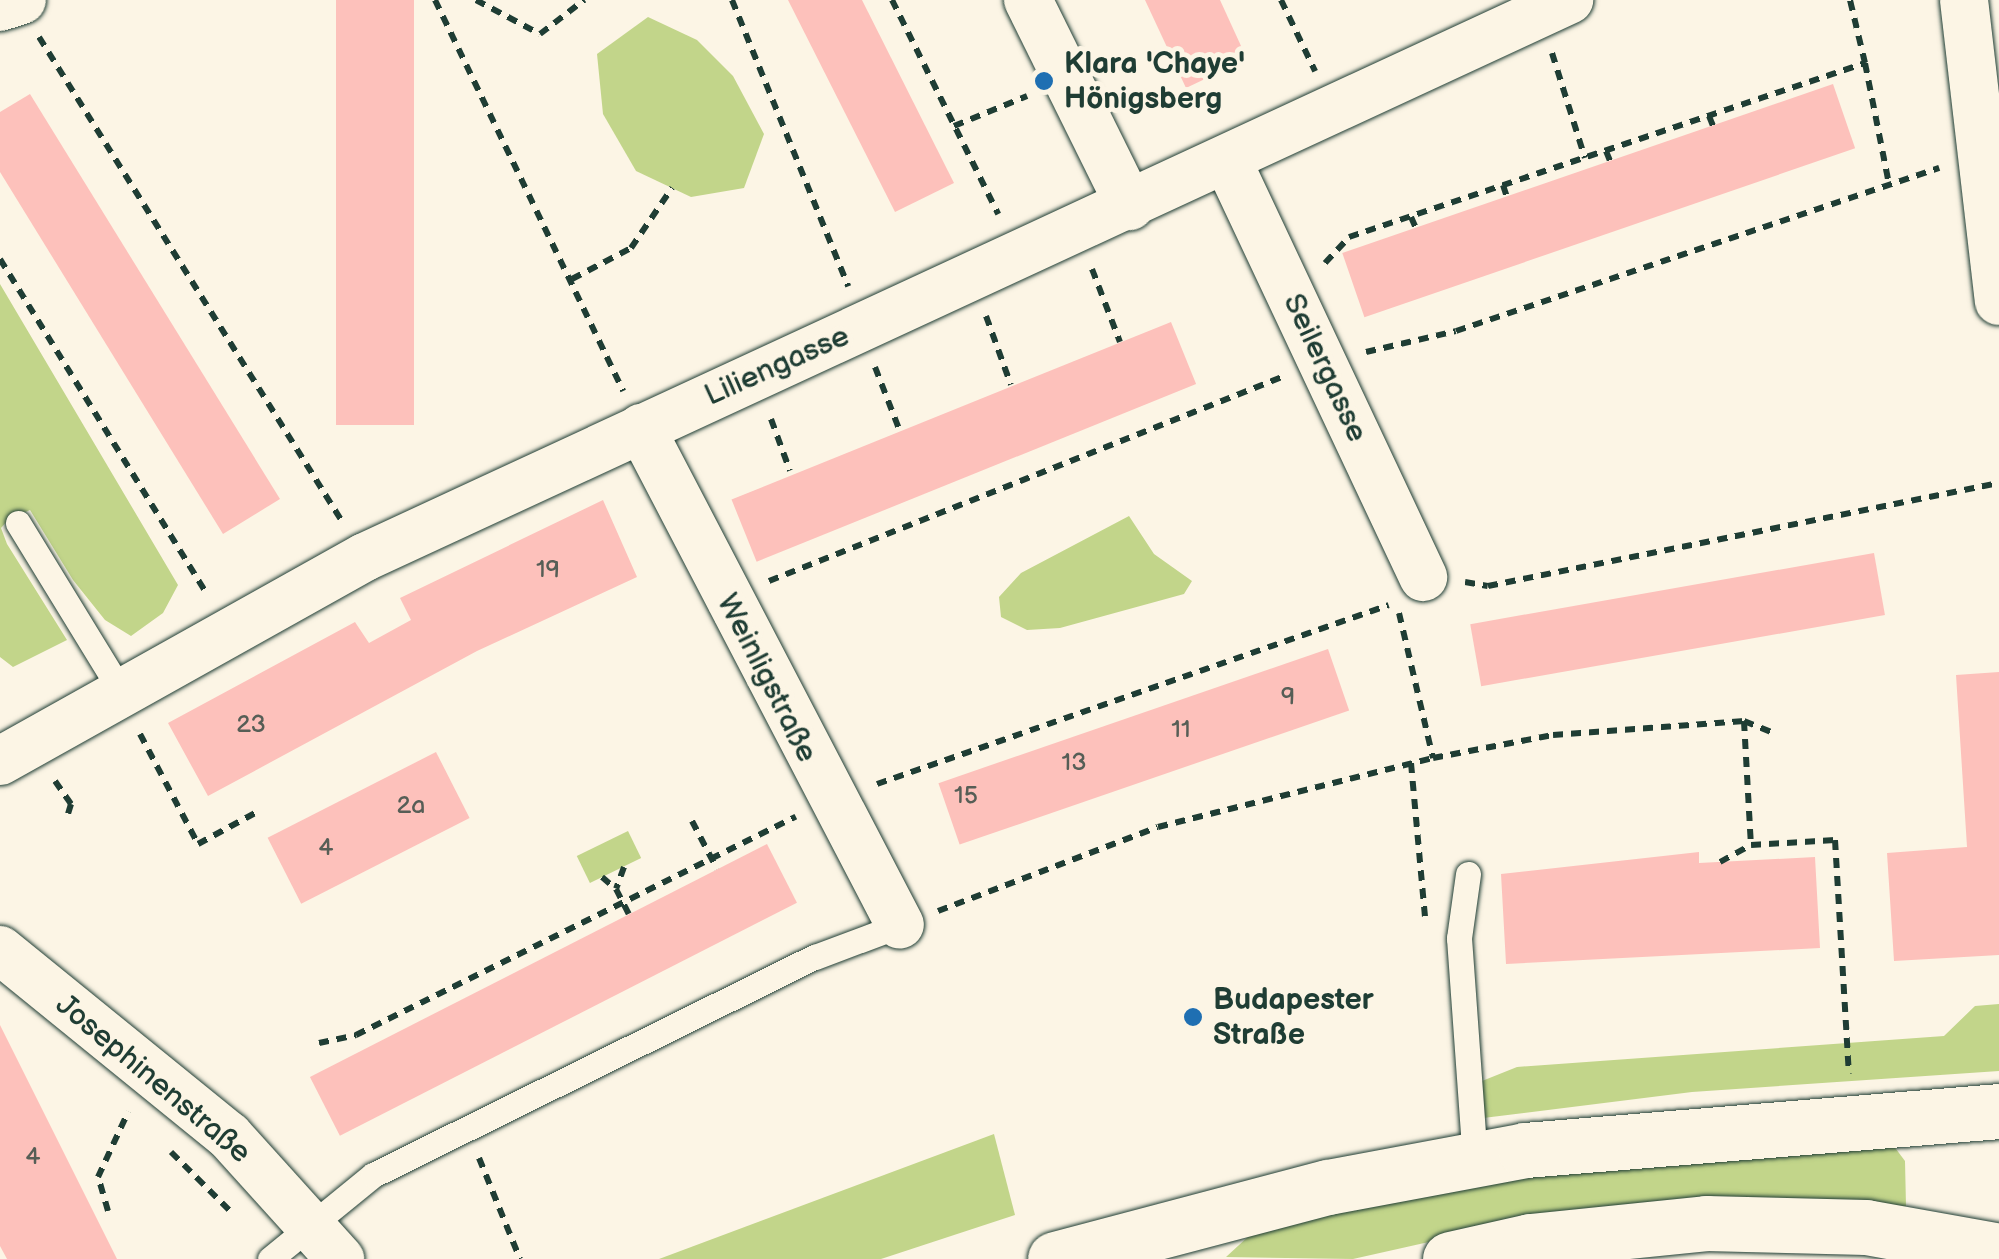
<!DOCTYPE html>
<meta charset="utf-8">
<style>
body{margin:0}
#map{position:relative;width:1999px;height:1259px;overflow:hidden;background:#fcf5e5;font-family:"Balsamiq Sans",sans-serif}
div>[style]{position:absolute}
.green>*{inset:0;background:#c2d58a;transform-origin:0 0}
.building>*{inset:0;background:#fdc1bb;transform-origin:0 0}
.path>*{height:6px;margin-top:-3px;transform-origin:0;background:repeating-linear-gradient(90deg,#1f3d34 0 10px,transparent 0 18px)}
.roads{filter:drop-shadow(0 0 2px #1f3d34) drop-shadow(0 0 2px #1f3d34)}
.lane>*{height:25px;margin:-12.5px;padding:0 12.5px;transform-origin:12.5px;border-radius:12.5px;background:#fcf5e5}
.street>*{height:48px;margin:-24px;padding:0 24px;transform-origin:24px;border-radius:24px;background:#fcf5e5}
.secondary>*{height:55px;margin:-27.5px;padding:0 27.5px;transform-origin:27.5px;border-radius:27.5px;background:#fcf5e5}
.dots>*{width:28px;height:28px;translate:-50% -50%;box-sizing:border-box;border:5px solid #fcf5e5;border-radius:50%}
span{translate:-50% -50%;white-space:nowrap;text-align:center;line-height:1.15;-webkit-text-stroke:10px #fcf5e5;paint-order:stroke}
.number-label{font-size:25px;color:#565e56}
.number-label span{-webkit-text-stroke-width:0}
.poi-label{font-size:30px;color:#1f3d34;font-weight:700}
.left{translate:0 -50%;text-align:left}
.street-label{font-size:30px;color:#1f3d34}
</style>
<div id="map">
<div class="green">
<div style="clip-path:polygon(648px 17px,697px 40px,733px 76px,764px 134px,744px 188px,691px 197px,636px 171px,603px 114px,597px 54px)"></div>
<div style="clip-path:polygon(0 284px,178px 585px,163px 613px,131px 636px,105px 620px,73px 580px,30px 510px,8px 520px,1px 528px,7px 544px,67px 640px,13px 667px,0 657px)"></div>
<div style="clip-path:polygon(1129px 516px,1154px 554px,1192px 581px,1184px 594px,1060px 628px,1027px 630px,1001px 617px,999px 597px,1021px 573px)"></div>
<div style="left:628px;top:831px;width:30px;height:57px;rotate:64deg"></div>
<div style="clip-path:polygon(1999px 1004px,1999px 1071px,1692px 1092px,1475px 1119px,1472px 1085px,1517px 1067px,1944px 1036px,1975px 1006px)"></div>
<div style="clip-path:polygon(994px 1134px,1015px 1215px,881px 1259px,659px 1259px)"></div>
<div style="clip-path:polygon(1890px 1141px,1905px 1161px,1906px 1206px,1518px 1222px,1353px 1259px,1226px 1257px,1251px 1234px,1439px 1182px)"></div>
</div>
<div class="building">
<div style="left:336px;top:0;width:78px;height:425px"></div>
<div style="clip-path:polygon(788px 0,862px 0,954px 183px,895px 212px)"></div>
<div style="clip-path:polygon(1145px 0,1220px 0,1247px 59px,1186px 88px)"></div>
<div style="left:1833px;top:84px;width:68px;height:519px;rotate:71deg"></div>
<div style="clip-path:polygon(30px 94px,280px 499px,223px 534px,0 172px,0 112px)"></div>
<div style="left:1171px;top:322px;width:67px;height:474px;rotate:68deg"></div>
<div style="clip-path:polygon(603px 500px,637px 577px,477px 651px,208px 796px,168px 723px,355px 622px,369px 643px,411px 620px,400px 598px)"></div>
<div style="left:1874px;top:553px;width:63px;height:410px;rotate:80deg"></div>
<div style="left:1328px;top:649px;width:65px;height:412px;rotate:71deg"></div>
<div style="clip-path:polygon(1999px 672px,1999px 955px,1894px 961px,1887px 853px,1967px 847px,1956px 675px)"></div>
<div style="left:436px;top:752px;width:74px;height:189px;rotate:63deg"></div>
<div style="left:767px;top:844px;width:66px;height:513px;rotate:63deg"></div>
<div style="clip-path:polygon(1699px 852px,1699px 863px,1815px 857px,1820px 948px,1506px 964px,1501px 874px)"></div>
<div style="clip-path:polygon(0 1025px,117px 1259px,7px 1259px,0 1246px)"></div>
</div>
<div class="path">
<div style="left:435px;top:0;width:434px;rotate:64.3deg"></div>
<div style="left:476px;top:0;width:72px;rotate:28deg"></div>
<div style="left:540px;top:34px;width:56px;rotate:-37.7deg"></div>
<div style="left:732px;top:0;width:309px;rotate:67.9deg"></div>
<div style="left:892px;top:0;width:239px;rotate:63.6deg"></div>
<div style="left:1281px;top:0;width:79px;rotate:64.4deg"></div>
<div style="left:39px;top:37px;width:573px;rotate:57.97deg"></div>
<div style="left:1552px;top:53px;width:110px;rotate:72.6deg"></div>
<div style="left:1865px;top:63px;width:123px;rotate:78.8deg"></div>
<div style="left:1709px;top:116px;width:11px;rotate:68deg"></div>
<div style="left:954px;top:126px;width:79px;rotate:-22.3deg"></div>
<div style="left:1606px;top:151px;width:11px;rotate:68deg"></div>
<div style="left:1503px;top:185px;width:13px;rotate:72deg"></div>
<div style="left:1411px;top:217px;width:12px;rotate:66deg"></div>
<div style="left:0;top:259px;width:394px;rotate:58.3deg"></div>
<div style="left:1325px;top:263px;width:35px;rotate:-47deg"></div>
<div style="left:1349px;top:237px;width:545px;rotate:-18.63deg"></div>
<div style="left:1865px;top:63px;width:65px;rotate:-103.4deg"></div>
<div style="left:1092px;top:269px;width:78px;rotate:69deg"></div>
<div style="left:572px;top:279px;width:67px;rotate:-27.7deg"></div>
<div style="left:631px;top:248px;width:73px;rotate:-55.7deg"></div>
<div style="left:986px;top:316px;width:73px;rotate:70.1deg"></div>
<div style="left:1366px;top:352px;width:92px;rotate:-13.1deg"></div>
<div style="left:1456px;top:331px;width:510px;rotate:-18.65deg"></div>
<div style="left:875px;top:367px;width:66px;rotate:68.8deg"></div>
<div style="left:771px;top:419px;width:55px;rotate:69.9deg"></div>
<div style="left:769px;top:581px;width:552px;rotate:-21.69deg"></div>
<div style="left:1465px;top:582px;width:23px;rotate:10deg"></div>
<div style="left:1488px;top:586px;width:521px;rotate:-11.4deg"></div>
<div style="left:1399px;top:613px;width:149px;rotate:76.8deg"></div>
<div style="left:1744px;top:721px;width:124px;rotate:86.8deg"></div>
<div style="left:1751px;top:845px;width:84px;rotate:-3.4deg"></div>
<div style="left:1835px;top:840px;width:234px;rotate:86.6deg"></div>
<div style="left:140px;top:734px;width:124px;rotate:62.2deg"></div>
<div style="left:198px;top:844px;width:65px;rotate:-28.5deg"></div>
<div style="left:1411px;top:763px;width:154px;rotate:84.8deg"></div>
<div style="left:55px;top:781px;width:28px;rotate:55deg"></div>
<div style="left:71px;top:804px;width:10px;rotate:107deg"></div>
<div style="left:877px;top:784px;width:542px;rotate:-19.27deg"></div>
<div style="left:692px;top:821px;width:54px;rotate:62.5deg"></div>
<div style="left:1720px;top:862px;width:35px;rotate:-29deg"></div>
<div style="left:624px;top:867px;width:23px;rotate:110deg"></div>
<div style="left:616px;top:889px;width:28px;rotate:63deg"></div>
<div style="left:602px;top:877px;width:18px;rotate:41deg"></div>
<div style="left:938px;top:911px;width:235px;rotate:-20.9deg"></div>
<div style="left:1158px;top:827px;width:284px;rotate:-14.1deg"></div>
<div style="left:1433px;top:758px;width:122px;rotate:-10.9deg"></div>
<div style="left:1553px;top:735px;width:192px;rotate:-4.2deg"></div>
<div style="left:1744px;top:721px;width:35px;rotate:22deg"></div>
<div style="left:319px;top:1043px;width:38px;rotate:-12deg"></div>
<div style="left:356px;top:1035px;width:491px;rotate:-26.4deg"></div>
<div style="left:171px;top:1152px;width:82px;rotate:45deg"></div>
<div style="left:479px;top:1158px;width:109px;rotate:67.9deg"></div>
<div style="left:108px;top:1211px;width:35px;rotate:-106deg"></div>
<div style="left:98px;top:1177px;width:72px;rotate:-65.2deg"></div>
</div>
<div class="roads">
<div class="lane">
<div style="left:18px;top:523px;width:199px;rotate:58.5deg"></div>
<div style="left:1468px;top:874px;width:65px;rotate:98deg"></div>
<div style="left:1459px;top:938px;width:223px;rotate:85.9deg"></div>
<div style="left:270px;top:1259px;width:133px;rotate:-39.2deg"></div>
<div style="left:373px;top:1175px;width:493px;rotate:-26.3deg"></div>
<div style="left:815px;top:957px;width:91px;rotate:-20.6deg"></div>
</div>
<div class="street">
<div style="left:1028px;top:0;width:230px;rotate:63.7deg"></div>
<div style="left:1964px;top:0;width:303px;rotate:83.4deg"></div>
<div style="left:0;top:7px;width:23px;rotate:-18deg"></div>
<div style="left:1227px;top:160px;width:461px;rotate:64.8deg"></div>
<div style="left:641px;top:428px;width:560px;rotate:62.47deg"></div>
<div style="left:0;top:761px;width:418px;rotate:-29.2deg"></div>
<div style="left:365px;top:557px;width:1327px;rotate:-24.83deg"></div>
<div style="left:0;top:950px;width:295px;rotate:39.1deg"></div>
<div style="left:229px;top:1136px;width:166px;rotate:47.9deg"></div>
</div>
<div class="secondary">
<div style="left:1055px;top:1259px;width:282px;rotate:-14.8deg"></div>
<div style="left:1328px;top:1187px;width:200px;rotate:-10.6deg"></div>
<div style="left:1525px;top:1150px;width:476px;rotate:-4.7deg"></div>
<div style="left:1450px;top:1259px;width:82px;rotate:-12.7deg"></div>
<div style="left:1530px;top:1241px;width:177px;rotate:-5.8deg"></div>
<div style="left:1706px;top:1223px;width:160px;rotate:1.4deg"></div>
<div style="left:1866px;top:1227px;width:135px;rotate:10.2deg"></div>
</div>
</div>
<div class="dots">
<div style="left:1044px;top:81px;background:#1f6fb2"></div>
<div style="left:1193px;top:1017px;background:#1f6fb2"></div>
</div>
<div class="number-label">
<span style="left:548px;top:570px">19</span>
<span style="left:1288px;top:697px">9</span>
<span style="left:251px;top:725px">23</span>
<span style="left:1181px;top:730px">11</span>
<span style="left:1074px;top:763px">13</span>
<span style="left:966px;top:796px">15</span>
<span style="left:411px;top:806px">2a</span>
<span style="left:326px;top:848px">4</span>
<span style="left:33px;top:1157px">4</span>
</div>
<div class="poi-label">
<span class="left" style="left:1064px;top:81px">Klara 'Chaye'<br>Hönigsberg</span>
<span class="left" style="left:1213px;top:1017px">Budapester<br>Straße</span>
</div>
<div class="street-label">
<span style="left:777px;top:366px;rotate:-24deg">Liliengasse</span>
<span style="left:1325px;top:368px;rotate:65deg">Seilergasse</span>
<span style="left:767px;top:678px;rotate:63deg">Weinligstraße</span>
<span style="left:153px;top:1079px;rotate:40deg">Josephinenstraße</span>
</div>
</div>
